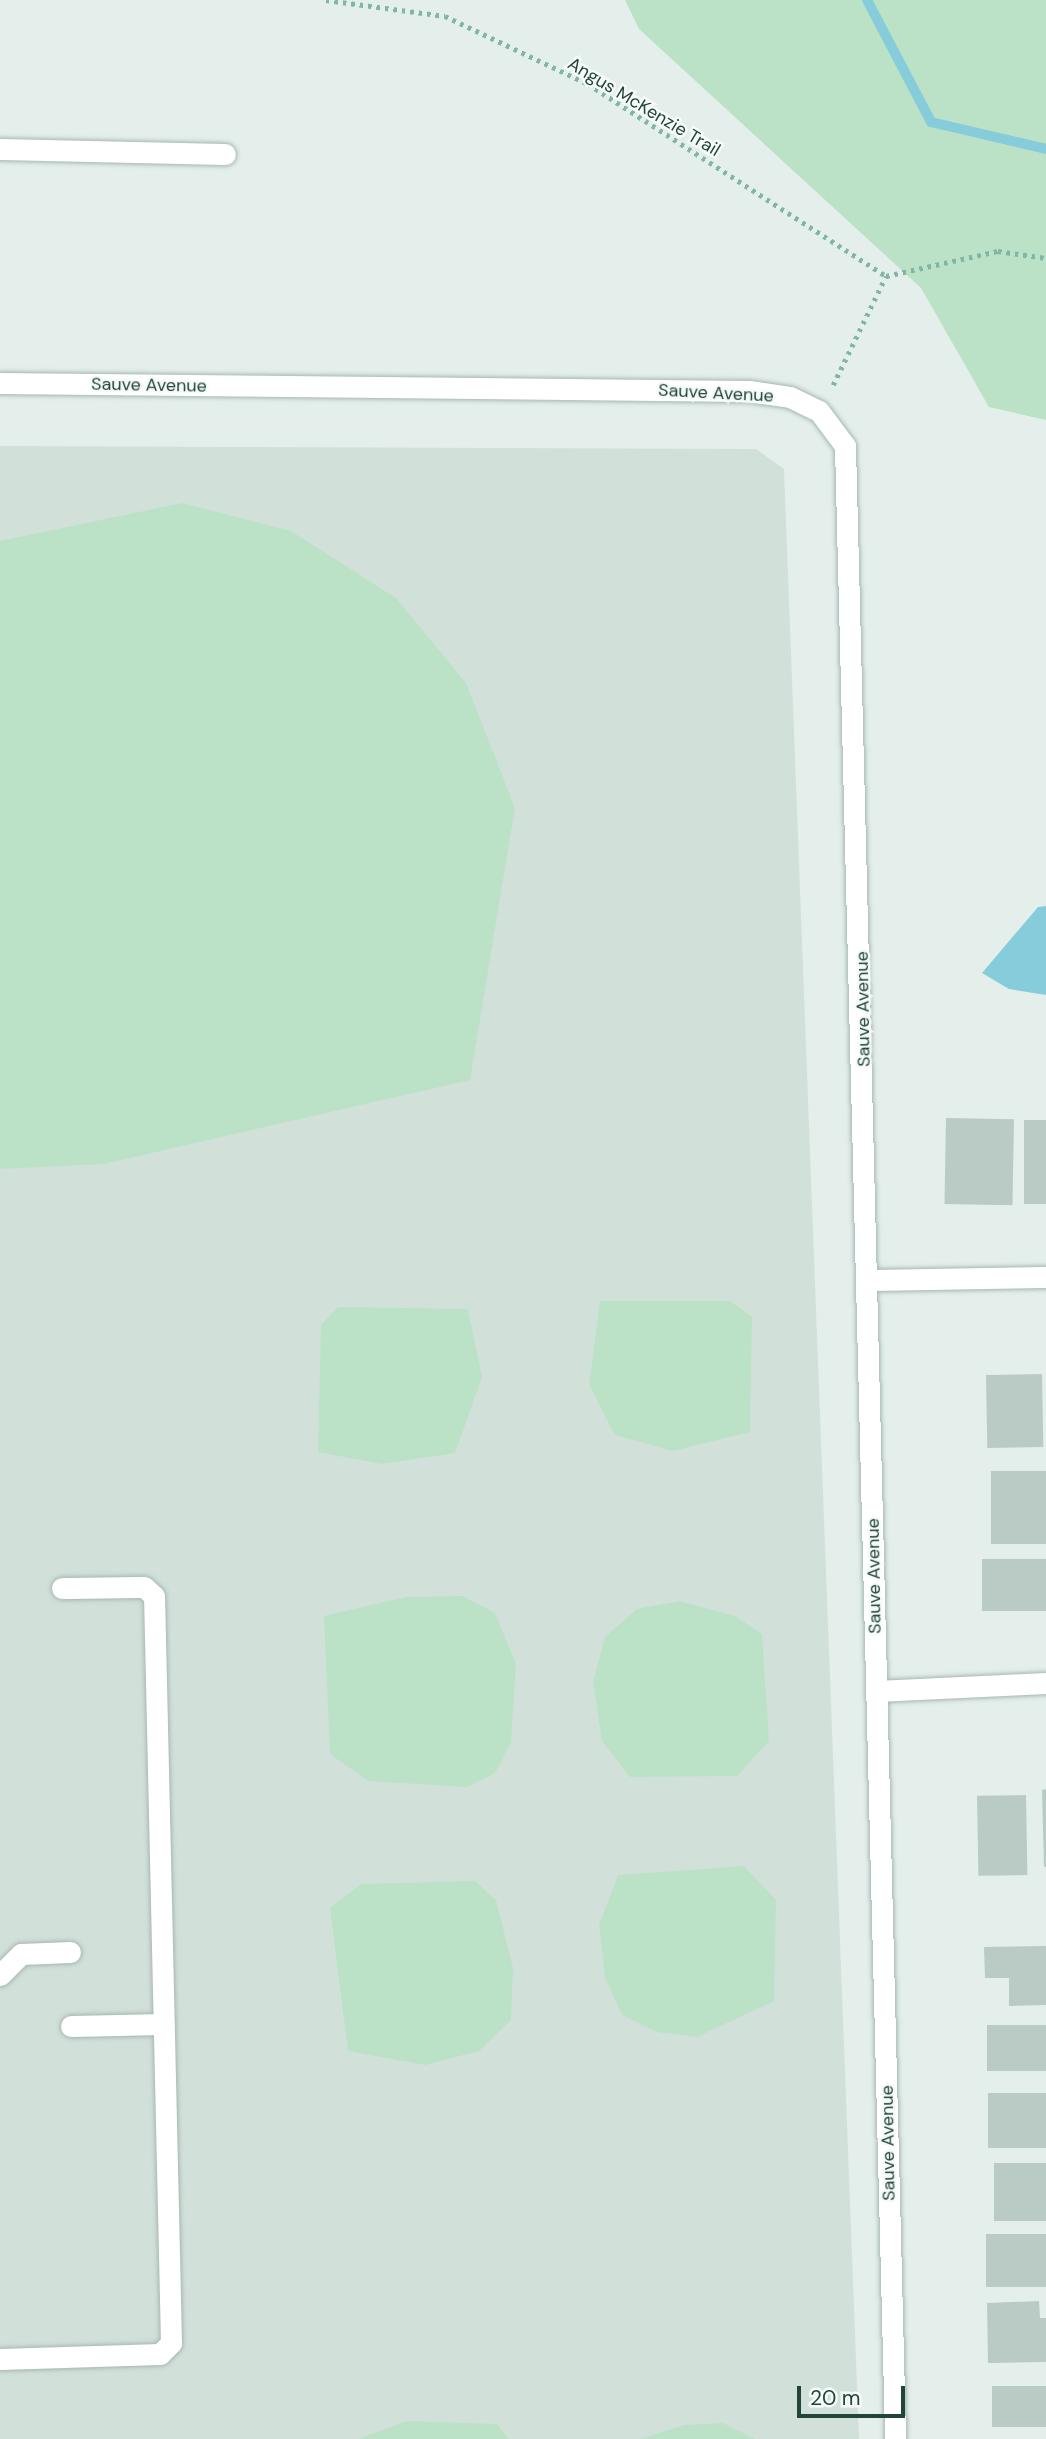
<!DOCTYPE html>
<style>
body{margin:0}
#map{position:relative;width:1046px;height:2439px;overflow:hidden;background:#e4efeb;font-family:"DM Sans",sans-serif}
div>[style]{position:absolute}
.built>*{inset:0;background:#d2e0da}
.green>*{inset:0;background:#bbe2c6}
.water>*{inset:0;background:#87ccda}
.stream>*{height:10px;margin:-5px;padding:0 5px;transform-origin:5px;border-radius:5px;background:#87ccda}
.building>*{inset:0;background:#b9cbc4;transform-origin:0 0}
.path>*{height:4.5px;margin-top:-2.25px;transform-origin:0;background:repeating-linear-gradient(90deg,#81b6a6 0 3.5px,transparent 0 8.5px)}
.roads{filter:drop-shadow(0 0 2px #a6b8b3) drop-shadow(0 0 2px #a6b8b3)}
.minor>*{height:21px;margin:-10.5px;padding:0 10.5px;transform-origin:10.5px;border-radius:10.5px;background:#fff}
span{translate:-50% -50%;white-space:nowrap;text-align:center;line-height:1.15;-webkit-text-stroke:5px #f6fbf8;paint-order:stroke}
.street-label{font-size:18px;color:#21443b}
.scale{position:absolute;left:797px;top:2386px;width:108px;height:32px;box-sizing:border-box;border:4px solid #21443b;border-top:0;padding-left:9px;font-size:21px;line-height:24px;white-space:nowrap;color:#21443b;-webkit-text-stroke:5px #f6fbf8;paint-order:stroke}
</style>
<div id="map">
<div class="built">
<div style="clip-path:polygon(0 446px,756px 449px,784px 469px,859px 2439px,0 2439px)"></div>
</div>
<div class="green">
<div style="clip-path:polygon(625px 0,1046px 0,1046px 420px,989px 407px,921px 288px,639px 29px)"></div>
<div style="clip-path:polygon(182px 503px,291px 531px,396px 598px,466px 683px,515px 808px,470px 1080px,104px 1164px,0 1169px,0 541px)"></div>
<div style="clip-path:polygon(600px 1301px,730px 1301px,752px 1317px,750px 1432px,673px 1451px,615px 1435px,589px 1385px)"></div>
<div style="clip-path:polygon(338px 1307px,468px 1309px,482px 1377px,455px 1453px,382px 1464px,318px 1452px,321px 1325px)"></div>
<div style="clip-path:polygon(463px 1596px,495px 1613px,516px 1664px,511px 1743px,495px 1773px,467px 1787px,368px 1781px,330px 1754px,324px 1616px,406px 1597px)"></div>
<div style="clip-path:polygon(679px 1601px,735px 1616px,762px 1634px,769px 1741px,737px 1776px,630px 1777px,602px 1741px,593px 1682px,605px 1637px,637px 1609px)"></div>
<div style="clip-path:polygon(744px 1866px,776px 1900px,774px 2001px,697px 2037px,657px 2032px,622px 2015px,605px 1978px,599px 1925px,618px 1875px)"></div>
<div style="clip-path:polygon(475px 1881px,496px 1900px,513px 1968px,511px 2020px,479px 2051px,425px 2065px,348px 2051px,330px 1908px,361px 1884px)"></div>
<div style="clip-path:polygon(407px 2421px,497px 2424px,509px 2439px,358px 2439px)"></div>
<div style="clip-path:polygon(723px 2423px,755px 2439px,640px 2439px,684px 2425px)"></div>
</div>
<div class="water">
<div style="clip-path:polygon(1046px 906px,1046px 995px,1009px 989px,982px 973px,1038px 907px)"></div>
</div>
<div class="stream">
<div style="left:867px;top:0;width:138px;rotate:62.3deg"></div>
<div style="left:931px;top:122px;width:118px;rotate:13.2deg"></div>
</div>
<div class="building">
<div style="left:946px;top:1118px;width:68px;height:86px;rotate:1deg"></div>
<div style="left:1024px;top:1120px;width:22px;height:84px"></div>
<div style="left:1042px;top:1374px;width:73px;height:56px;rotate:89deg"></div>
<div style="left:1046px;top:1471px;width:73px;height:55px;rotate:90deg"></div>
<div style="left:1046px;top:1559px;width:52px;height:64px;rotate:90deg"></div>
<div style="clip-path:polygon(1046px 1789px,1046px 1867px,1044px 1867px,1042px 1790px)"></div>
<div style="left:1026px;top:1795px;width:80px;height:49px;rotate:89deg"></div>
<div style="clip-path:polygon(1046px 1946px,1046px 2005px,1009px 2006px,1009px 1978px,985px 1978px,984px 1947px)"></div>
<div style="left:1046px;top:2025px;width:46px;height:59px;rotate:90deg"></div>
<div style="left:1046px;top:2093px;width:55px;height:58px;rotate:90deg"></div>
<div style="left:994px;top:2163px;width:52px;height:58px"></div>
<div style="left:1046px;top:2234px;width:53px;height:60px;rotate:90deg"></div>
<div style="clip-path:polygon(1039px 2301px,1040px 2318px,1046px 2318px,1046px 2362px,988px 2363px,987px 2303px)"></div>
<div style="left:1046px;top:2386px;width:41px;height:54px;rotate:90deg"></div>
</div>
<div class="path">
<div style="left:326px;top:0;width:120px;rotate:7.7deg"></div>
<div style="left:445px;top:16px;width:158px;rotate:25.4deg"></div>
<div style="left:588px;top:84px;width:354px;rotate:32.8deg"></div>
<div style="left:886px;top:276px;width:115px;rotate:-12.6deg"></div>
<div style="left:998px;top:251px;width:49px;rotate:8.3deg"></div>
<div style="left:833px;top:385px;width:121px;rotate:-64.1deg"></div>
</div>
<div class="roads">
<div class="minor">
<div style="left:0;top:149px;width:225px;rotate:1.3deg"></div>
<div style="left:0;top:383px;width:749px;rotate:0.61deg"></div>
<div style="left:749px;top:391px;width:41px;rotate:8.3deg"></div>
<div style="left:790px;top:397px;width:32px;rotate:26deg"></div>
<div style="left:819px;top:411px;width:44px;rotate:53.4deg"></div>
<div style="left:845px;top:446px;width:1994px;rotate:88.56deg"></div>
<div style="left:869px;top:1280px;width:177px;rotate:-1deg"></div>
<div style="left:876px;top:1691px;width:170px;rotate:-2.7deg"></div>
<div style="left:0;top:1975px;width:30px;rotate:-45deg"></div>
<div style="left:21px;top:1954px;width:49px;rotate:-2.3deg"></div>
<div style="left:71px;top:2026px;width:93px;rotate:-1.2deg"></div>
<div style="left:0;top:2359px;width:160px;rotate:-1.8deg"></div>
<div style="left:160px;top:2354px;width:16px;rotate:-45deg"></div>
<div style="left:171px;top:2343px;width:747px;rotate:-91.3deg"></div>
<div style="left:154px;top:1596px;width:13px;rotate:-138deg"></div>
<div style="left:144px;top:1587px;width:82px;rotate:179.3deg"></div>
</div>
</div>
<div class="street-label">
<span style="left:644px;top:107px;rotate:31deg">Angus McKenzie Trail</span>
<span style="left:149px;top:385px;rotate:1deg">Sauve Avenue</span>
<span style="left:716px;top:393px;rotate:3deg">Sauve Avenue</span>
<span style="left:863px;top:1009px;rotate:-91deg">Sauve Avenue</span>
<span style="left:874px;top:1576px;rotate:-91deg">Sauve Avenue</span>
<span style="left:888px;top:2143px;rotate:-91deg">Sauve Avenue</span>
</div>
<div class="scale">20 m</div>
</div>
